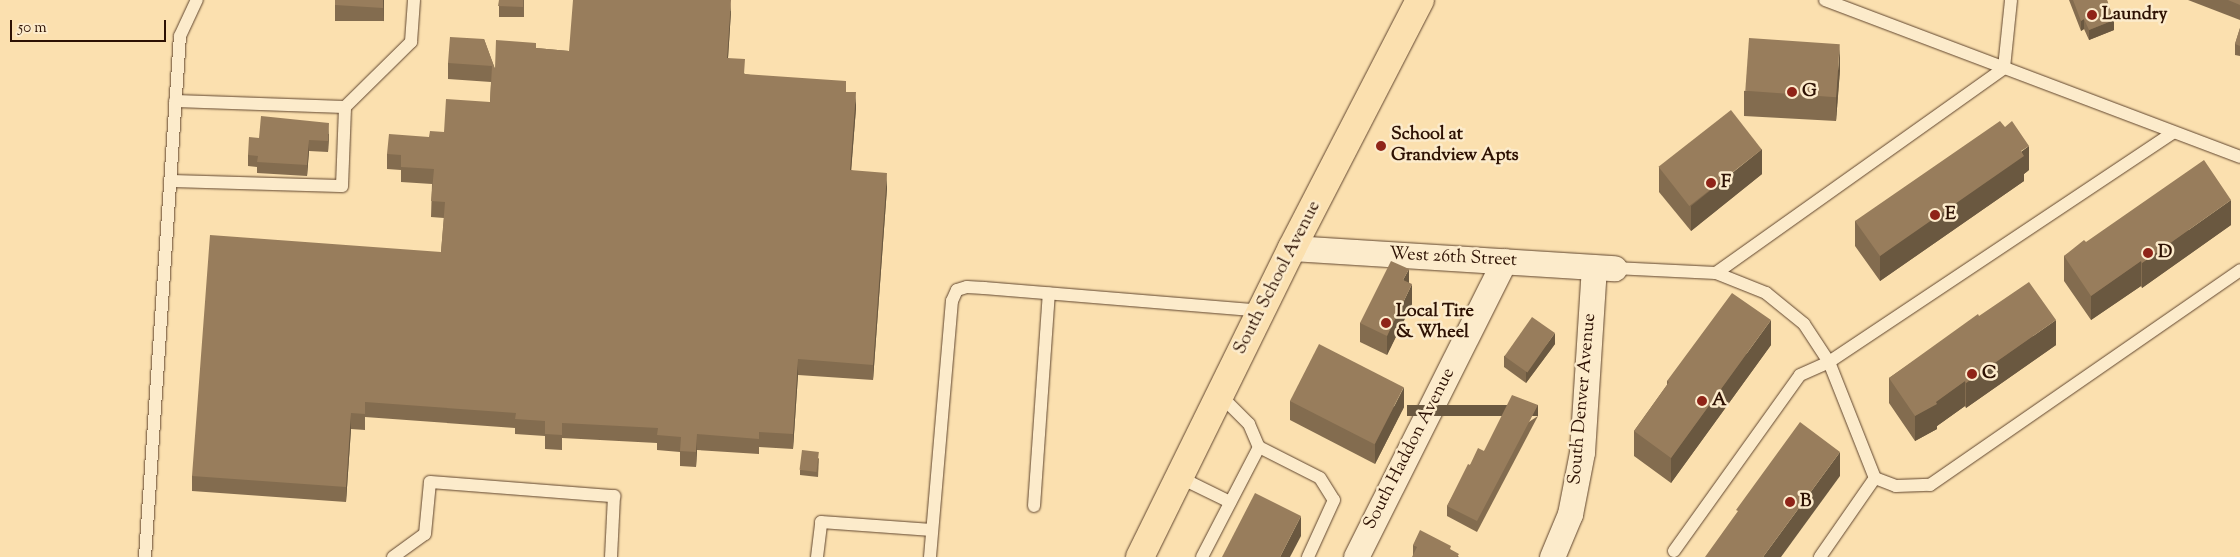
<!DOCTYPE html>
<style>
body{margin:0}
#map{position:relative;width:2240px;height:557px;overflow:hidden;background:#fbe0af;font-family:"Sorts Mill Goudy",serif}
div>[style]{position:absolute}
.roads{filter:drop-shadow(0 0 1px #60452e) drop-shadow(0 0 1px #60452e)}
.service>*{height:12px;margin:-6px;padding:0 6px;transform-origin:6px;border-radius:6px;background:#fcebcb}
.minor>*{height:25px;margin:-12.5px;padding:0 12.5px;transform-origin:12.5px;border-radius:12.5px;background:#fcebcb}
.primary>*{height:28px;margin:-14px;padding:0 14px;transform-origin:14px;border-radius:14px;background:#fbe0af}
.wall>*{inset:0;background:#836c4f;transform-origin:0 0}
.shaded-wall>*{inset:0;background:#6a5840;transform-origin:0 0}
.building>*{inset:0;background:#987d5c;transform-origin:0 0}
.dots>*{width:14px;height:14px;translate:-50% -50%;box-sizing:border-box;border:2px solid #fcebcb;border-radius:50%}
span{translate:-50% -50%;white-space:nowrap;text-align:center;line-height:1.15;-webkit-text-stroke:5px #fcebcb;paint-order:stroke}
.poi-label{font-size:18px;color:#2d1103;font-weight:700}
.left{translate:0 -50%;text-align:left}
.street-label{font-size:18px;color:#2d1103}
.scale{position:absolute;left:10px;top:20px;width:156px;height:22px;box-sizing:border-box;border:2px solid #2d1103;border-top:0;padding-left:6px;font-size:15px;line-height:18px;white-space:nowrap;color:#2d1103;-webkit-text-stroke:4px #fcebcb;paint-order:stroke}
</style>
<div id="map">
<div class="roads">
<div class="service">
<div style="left:1825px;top:0;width:444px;rotate:20.7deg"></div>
<div style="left:175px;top:101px;width:170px;rotate:2deg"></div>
<div style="left:345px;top:107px;width:93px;rotate:-44.6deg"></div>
<div style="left:411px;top:42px;width:42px;rotate:-85.9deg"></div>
<div style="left:170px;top:181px;width:172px;rotate:1.7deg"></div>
<div style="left:342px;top:186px;width:79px;rotate:-87.8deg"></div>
<div style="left:1614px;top:268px;width:102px;rotate:2.8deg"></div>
<div style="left:1716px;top:273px;width:354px;rotate:-35.4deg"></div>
<div style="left:2004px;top:68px;width:68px;rotate:-84.1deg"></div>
<div style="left:1716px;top:273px;width:54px;rotate:21.8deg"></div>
<div style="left:1766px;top:293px;width:49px;rotate:39.2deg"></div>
<div style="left:1804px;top:324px;width:45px;rotate:56.7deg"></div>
<div style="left:1829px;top:362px;width:125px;rotate:68.4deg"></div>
<div style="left:1220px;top:395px;width:41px;rotate:45deg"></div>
<div style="left:1249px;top:424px;width:25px;rotate:67deg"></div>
<div style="left:1259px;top:447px;width:68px;rotate:26.9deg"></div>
<div style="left:1320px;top:478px;width:26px;rotate:58deg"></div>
<div style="left:1334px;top:500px;width:63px;rotate:114.5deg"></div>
<div style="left:1179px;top:477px;width:57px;rotate:26.1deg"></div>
<div style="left:1034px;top:506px;width:213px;rotate:-86deg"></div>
<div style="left:1674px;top:551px;width:216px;rotate:-54.4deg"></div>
<div style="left:1800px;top:375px;width:32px;rotate:-24deg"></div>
<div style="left:1829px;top:362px;width:412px;rotate:-33.7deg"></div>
<div style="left:145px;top:557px;width:522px;rotate:-86.16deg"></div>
<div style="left:180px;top:36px;width:40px;rotate:-65deg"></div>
<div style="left:393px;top:557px;width:39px;rotate:-36deg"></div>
<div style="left:425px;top:534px;width:52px;rotate:-84.5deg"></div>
<div style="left:430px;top:482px;width:185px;rotate:4.4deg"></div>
<div style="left:614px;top:496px;width:61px;rotate:92.8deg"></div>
<div style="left:817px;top:557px;width:35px;rotate:-83deg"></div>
<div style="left:821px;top:522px;width:111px;rotate:4.1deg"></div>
<div style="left:930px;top:557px;width:257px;rotate:-85.1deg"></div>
<div style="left:952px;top:301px;width:12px;rotate:-66deg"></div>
<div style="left:957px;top:290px;width:10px;rotate:-17deg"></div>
<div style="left:967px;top:287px;width:17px;rotate:3deg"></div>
<div style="left:984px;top:288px;width:278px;rotate:4.7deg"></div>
<div style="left:1202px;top:557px;width:124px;rotate:-62.6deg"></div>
<div style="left:1820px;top:557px;width:96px;rotate:-55.2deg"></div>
<div style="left:1875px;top:478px;width:22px;rotate:21deg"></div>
<div style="left:1896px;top:486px;width:34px;rotate:-2deg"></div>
<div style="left:1930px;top:485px;width:377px;rotate:-34.7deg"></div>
</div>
<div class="minor">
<div style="left:1292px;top:248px;width:323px;rotate:3.6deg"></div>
<div style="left:1356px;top:557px;width:331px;rotate:-63.4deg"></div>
<div style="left:1552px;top:557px;width:47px;rotate:-67.3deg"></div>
<div style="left:1570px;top:514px;width:63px;rotate:-79deg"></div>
<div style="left:1582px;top:452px;width:185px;rotate:-86.3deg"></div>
</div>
<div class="primary">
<div style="left:1140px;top:557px;width:344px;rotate:-63.8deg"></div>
<div style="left:1292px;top:248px;width:279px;rotate:-62.7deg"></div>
</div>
</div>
<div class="wall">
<div style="left:335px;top:0;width:49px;height:21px"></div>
<div style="left:499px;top:0;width:25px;height:17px"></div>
<div style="clip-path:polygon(2069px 0,2107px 0,2114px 30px,2089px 40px,2084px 29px,2081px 31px)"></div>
<div style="clip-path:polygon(2188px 0,2240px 0,2240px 20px)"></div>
<div style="clip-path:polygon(731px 11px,728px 58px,745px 74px,846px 92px,856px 108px,851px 170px,887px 188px,873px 380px,798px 375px,793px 449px,759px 447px,759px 454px,697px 450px,696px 467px,680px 466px,680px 452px,657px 450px,657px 443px,562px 438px,562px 450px,545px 449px,545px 436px,515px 434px,515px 428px,365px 417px,365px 430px,351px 429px,346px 502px,192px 491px,192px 476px,441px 252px,444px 218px,431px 217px,432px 184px,401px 182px,401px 170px,387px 169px,387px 154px,429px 137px,444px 132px,490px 102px,491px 82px,448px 79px,448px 63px,484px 39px,495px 69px,536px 48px,569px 51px)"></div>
<div style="clip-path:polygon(2240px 28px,2240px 56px,2235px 55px,2235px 44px)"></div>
<div style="clip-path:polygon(1840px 70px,1836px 121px,1744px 116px,1744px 91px)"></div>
<div style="clip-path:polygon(329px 134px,328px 152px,309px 151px,307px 176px,257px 173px,257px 167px,248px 166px,248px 155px,259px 138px)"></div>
<div style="clip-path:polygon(1659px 167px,1762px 174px,1691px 231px,1659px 192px)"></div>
<div style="clip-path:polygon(2029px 170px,2024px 174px,2024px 181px,1880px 281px,1855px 246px,1855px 221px)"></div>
<div style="clip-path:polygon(2231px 225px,2142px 288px,2141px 286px,2091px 320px,2064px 281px,2064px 256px,2086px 242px)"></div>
<div style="clip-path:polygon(1412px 304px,1387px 355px,1360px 342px,1360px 323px)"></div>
<div style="clip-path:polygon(1979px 316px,2056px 345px,1966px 408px,1965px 406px,1937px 426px,1937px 429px,1915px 441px,1889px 403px,1889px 378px)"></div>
<div style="clip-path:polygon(1555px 344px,1526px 383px,1504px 367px,1504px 356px)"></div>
<div style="clip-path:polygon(1771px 345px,1671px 483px,1634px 456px,1634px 431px,1667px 385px,1667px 381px)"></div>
<div style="clip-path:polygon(1290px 401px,1404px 407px,1375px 464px,1290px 420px)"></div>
<div style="clip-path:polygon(1538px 416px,1477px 532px,1447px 516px,1447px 506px,1470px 465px,1484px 451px)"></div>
<div style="clip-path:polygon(819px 458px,818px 477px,800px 475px,800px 470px)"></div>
<div style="clip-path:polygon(1413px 545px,1451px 550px,1459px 557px,1413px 556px)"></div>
</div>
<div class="shaded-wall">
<div style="clip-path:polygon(383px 0,384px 0,383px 23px)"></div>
<div style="clip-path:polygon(731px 0,731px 11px,727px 74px,727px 58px)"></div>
<div style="clip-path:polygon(2084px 19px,2084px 29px,2081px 31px,2081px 21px)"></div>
<div style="clip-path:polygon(2114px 20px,2114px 30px,2089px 40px,2089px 30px)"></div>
<div style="clip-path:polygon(1840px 45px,1840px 70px,1836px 121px,1836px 96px)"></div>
<div style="clip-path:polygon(856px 92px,856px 108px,850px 186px,850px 170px)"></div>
<div style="clip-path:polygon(329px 123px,329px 134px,328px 152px,328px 141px)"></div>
<div style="clip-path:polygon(309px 140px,309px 151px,307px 176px,307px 165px)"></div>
<div style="clip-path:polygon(2029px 146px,2029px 170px,2024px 174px,2024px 181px,1880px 281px,1880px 256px)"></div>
<div style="clip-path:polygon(1762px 149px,1762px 174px,1691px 231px,1691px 206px)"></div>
<div style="clip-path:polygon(887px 173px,887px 188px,873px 380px,873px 365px)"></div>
<div style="clip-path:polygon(2231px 200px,2231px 225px,2142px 288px,2142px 263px)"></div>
<div style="clip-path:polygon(2141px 261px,2141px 286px,2091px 320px,2091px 296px)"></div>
<div style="clip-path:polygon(1409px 269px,1409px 288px,1403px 280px)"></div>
<div style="clip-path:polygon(1412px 284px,1412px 304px,1387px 355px,1387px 336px)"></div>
<div style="clip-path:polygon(1771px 320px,1771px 345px,1671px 483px,1671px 458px)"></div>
<div style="clip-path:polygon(2056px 320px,2056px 345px,1966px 408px,1966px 383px)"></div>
<div style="clip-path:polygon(1555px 333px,1555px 344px,1526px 383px,1526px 372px)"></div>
<div style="clip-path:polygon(798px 359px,798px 375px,793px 449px,793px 434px)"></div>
<div style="clip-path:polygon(1965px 381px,1965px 406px,1937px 426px,1937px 429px,1915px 441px,1915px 416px)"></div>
<div style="clip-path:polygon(1404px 387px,1404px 407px,1375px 464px,1375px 444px)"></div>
<div style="left:1538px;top:405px;width:11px;height:131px;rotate:90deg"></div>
<div style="clip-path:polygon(351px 413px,351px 429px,346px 502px,346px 487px)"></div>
<div style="clip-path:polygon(697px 434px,697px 450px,696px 467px,696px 452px)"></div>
<div style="clip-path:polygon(1840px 452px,1840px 476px,1781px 557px,1763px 557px)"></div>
<div style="clip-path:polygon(1301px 516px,1301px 536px,1290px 557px,1280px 557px)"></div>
</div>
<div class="building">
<div style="clip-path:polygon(335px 0,383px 0,383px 8px,335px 5px)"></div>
<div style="clip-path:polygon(499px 0,523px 0,523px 7px,498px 6px)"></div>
<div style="clip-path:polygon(573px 0,731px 0,727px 58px,745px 59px,744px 74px,846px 81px,846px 92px,856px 92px,850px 170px,887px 173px,873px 365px,798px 359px,793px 434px,759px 432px,759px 439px,697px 434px,696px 452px,680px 451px,681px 437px,657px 435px,658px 428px,562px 423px,562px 435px,545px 434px,545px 421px,515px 419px,516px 413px,365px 402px,365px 414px,351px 413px,346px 487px,192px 476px,210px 235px,441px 252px,445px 202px,431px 201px,434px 169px,401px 167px,401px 155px,387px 154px,389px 134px,429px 137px,430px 131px,444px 132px,446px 99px,490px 102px,492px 66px,448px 63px,450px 37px,484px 39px,495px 69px,496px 40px,536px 43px,536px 48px,569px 51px)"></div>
<div style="clip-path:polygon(2073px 0,2107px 0,2114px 20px,2089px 30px,2084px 19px,2081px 21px)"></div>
<div style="clip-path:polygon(2228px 0,2240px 0,2240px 5px)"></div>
<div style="clip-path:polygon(2240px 28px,2240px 46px,2235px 44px)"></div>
<div style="left:1749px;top:38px;width:91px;height:53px;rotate:4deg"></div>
<div style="left:1731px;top:110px;width:50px;height:92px;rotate:52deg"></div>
<div style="clip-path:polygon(261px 116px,329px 123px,328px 141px,309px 140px,307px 165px,257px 162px,258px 156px,248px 155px,249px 137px,259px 138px)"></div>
<div style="clip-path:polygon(2000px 121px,2005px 127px,2012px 121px,2029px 146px,2021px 151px,2024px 156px,1880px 256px,1855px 221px)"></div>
<div style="clip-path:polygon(2204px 160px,2231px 200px,2142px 263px,2141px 261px,2091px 296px,2064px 256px,2084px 240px,2086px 242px)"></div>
<div style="clip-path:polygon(1391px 261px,1409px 269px,1403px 280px,1412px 284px,1387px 336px,1360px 323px)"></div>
<div style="clip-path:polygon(2029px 282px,2056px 320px,1966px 383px,1965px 381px,1936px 402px,1937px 404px,1915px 416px,1889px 378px,1978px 314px,1979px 316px)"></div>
<div style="clip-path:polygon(1732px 293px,1771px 320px,1671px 458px,1634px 431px,1669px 382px,1667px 381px)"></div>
<div style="left:1532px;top:317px;width:28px;height:48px;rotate:35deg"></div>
<div style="left:1319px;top:344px;width:95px;height:64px;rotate:27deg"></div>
<div style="clip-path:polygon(1512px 395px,1538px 405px,1477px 521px,1447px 506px,1468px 464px,1470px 465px,1478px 448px,1484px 451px)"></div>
<div style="clip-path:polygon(1800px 422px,1840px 452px,1763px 557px,1705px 557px,1738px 511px,1736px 510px)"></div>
<div style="left:802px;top:450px;width:17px;height:20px;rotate:7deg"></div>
<div style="clip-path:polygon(1255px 493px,1301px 516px,1280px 557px,1222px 557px)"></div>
<div style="clip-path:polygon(1420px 530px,1451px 546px,1450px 549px,1459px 554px,1457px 557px,1412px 557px,1417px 547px,1413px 545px)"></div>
</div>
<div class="dots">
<div style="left:2092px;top:15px;background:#8f2418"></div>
<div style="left:1792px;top:92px;background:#8f2418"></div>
<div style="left:1381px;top:146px;background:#8f2418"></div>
<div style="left:1711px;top:183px;background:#8f2418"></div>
<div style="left:1935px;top:215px;background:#8f2418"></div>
<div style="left:2148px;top:253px;background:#8f2418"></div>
<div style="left:1386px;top:323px;background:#8f2418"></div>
<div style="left:1972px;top:374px;background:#8f2418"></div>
<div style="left:1702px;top:401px;background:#8f2418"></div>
<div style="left:1790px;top:502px;background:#8f2418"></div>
</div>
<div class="poi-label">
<span class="left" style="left:2102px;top:15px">Laundry</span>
<span class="left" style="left:1802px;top:92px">G</span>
<span class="left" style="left:1391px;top:146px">School at<br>Grandview Apts</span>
<span class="left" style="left:1721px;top:183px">F</span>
<span class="left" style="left:1945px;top:215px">E</span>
<span class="left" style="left:2158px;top:253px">D</span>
<span class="left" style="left:1396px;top:323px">Local Tire<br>&amp; Wheel</span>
<span class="left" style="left:1982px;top:374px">C</span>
<span class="left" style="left:1712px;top:401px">A</span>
<span class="left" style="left:1800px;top:502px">B</span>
</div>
<div class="street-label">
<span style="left:1453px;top:258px;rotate:3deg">West 26th Street</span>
<span style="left:1278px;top:278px;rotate:-63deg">South School Avenue</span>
<span style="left:1583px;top:399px;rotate:-85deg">South Denver Avenue</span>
<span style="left:1410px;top:449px;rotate:-63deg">South Haddon Avenue</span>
</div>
<div class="scale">50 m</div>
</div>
